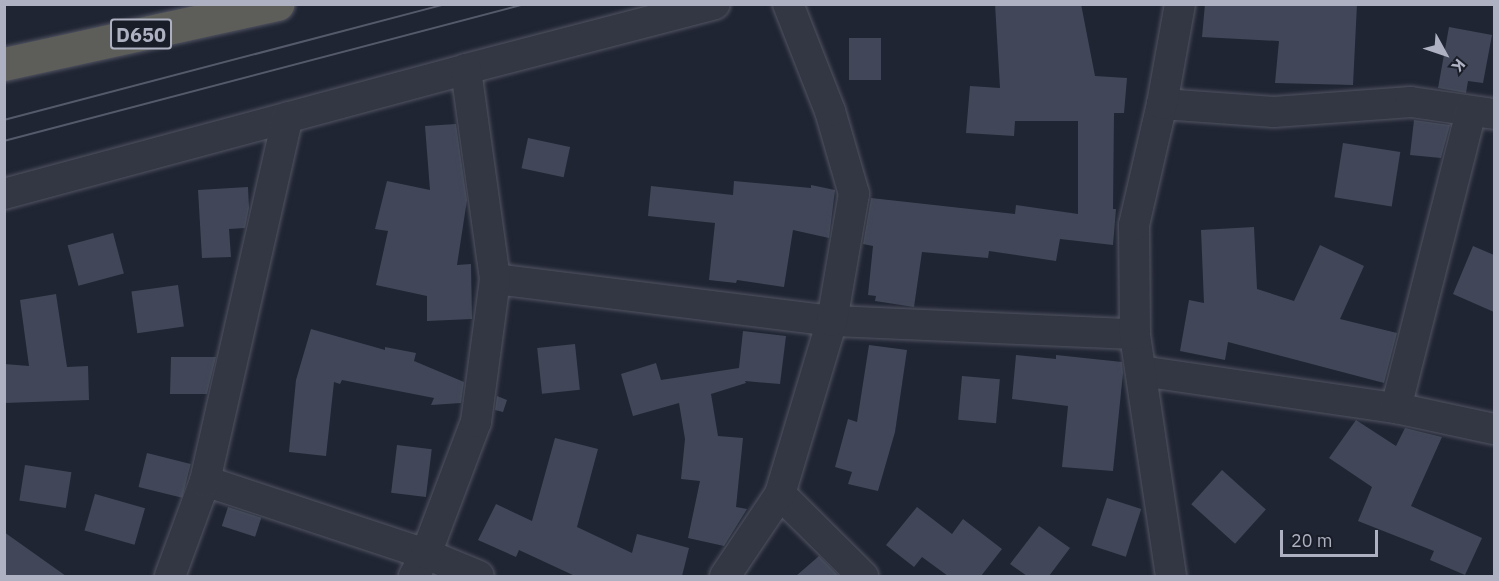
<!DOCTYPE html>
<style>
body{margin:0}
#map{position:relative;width:1499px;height:581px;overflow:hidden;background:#202533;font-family:"IBM Plex Sans",sans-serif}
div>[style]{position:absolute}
.building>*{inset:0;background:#414758;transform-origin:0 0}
.roads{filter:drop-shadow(0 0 2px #515462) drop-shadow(0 0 2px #515462)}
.minor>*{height:30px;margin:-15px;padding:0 15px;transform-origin:15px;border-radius:15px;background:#333744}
.trunk>*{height:33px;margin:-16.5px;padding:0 16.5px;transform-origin:16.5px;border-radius:16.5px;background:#5d5d5a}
.tram>*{height:1.5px;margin:-0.75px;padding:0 0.75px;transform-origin:0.75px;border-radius:0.75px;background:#555a6b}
span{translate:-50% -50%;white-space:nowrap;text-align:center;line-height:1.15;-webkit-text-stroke:4.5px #191d28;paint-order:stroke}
.shield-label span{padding:2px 4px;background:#191d28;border:2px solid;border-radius:4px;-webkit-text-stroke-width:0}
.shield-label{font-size:20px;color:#adb1c1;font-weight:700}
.frame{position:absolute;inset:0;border:6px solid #adb1c1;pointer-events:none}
.north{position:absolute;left:1415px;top:24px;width:60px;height:60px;-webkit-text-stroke:4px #191d28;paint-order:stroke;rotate:130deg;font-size:16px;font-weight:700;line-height:24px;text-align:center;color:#adb1c1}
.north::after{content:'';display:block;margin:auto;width:21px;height:27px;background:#adb1c1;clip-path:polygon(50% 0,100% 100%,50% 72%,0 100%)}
.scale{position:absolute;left:1280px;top:530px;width:98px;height:27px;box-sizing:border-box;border:3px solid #adb1c1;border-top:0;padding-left:8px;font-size:18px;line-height:21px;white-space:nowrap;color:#adb1c1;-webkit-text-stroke:4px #191d28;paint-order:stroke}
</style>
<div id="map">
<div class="building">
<div style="clip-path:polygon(995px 4px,1081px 4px,1095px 76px,1127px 78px,1124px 113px,1114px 113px,1113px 209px,1116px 209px,1113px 245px,1060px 239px,1056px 261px,989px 251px,988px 258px,922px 252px,914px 307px,875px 301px,876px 296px,868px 295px,873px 246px,863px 244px,871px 198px,1015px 214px,1016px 205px,1078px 214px,1078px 121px,1015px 121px,1014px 136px,966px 133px,970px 86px,1000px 88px)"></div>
<div style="clip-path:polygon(1205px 4px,1357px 4px,1353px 85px,1275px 83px,1279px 41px,1202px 37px)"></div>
<div style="clip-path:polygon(1449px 27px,1492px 35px,1483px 83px,1468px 81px,1466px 93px,1438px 88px)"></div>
<div style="left:849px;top:38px;width:32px;height:42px"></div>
<div style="clip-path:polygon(1414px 120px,1450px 125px,1441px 158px,1410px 155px)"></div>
<div style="clip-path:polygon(456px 124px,467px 200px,457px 265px,471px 264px,472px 319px,427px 321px,427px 296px,376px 285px,388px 231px,375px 229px,387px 181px,430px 190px,425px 126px)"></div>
<div style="left:528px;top:138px;width:43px;height:31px;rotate:12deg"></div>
<div style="left:1343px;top:143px;width:58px;height:55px;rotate:9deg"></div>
<div style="clip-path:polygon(734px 181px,811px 188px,811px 185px,835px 190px,829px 238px,793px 230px,784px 287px,737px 280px,736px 283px,709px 280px,715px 223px,648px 216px,651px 186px,733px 195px)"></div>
<div style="clip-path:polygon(248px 187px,249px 208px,245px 228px,229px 229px,231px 257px,202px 258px,198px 190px)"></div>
<div style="clip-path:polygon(1254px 227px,1257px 289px,1294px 301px,1320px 245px,1364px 266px,1340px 319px,1397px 333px,1384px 383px,1228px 342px,1225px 360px,1180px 351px,1189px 300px,1204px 303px,1201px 230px)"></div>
<div style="left:113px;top:233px;width:42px;height:47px;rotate:75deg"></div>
<div style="clip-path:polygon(1473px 246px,1494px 255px,1494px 312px,1453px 294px)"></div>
<div style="left:178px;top:285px;width:42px;height:47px;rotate:82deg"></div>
<div style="clip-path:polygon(56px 294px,67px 367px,88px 366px,89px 400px,4px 403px,4px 364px,29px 366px,20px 300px)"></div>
<div style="clip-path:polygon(311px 329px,385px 350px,385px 347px,416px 353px,414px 361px,464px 382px,461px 403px,431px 405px,434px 398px,342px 380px,340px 384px,334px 382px,326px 456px,289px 452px,296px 380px)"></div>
<div style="clip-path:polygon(743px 331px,786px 336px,780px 384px,745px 381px,746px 383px,711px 394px,718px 436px,743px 438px,736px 507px,747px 509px,724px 546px,688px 538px,700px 481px,681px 479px,685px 439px,679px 403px,633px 416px,621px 374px,656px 363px,661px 380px,739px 368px)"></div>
<div style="left:575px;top:344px;width:46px;height:38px;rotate:84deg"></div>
<div style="clip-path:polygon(869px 345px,907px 350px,895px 432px,878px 491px,848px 484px,852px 472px,835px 467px,848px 419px,857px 422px)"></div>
<div style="clip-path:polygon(1016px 355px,1056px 359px,1056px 355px,1122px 362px,1123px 373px,1113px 471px,1062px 467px,1068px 406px,1012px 399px)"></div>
<div style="clip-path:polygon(171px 357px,216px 357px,207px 394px,170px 394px)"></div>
<div style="left:962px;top:376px;width:38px;height:44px;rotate:5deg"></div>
<div style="clip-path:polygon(497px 396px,507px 400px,503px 412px,495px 410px)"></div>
<div style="clip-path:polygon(1356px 420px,1396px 446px,1405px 428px,1442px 437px,1411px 506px,1482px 538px,1465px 575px,1430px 560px,1434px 551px,1358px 521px,1372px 487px,1329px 458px)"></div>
<div style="clip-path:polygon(555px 438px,598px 449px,577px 527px,632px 553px,637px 534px,689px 548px,682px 576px,575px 576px,519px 550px,516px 557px,478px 540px,496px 504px,532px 521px)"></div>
<div style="left:397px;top:445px;width:35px;height:48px;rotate:7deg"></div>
<div style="left:147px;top:453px;width:45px;height:35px;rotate:14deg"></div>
<div style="left:25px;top:465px;width:47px;height:36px;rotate:9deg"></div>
<div style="left:1222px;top:470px;width:59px;height:46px;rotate:42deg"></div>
<div style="left:95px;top:494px;width:52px;height:38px;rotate:16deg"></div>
<div style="left:1107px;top:498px;width:36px;height:50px;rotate:18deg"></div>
<div style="left:228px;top:507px;width:35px;height:20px;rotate:18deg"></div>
<div style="clip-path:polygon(917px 507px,952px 534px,963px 519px,1002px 549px,981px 576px,948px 576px,922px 557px,914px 567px,886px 545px)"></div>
<div style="clip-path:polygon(1039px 526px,1070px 548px,1049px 576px,1027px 576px,1010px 564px)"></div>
<div style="clip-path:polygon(4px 532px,66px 576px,4px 576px)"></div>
<div style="clip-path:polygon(819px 556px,839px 576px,796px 576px)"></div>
</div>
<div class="roads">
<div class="minor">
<div style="left:1162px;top:104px;width:112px;rotate:4.1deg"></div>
<div style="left:1274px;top:112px;width:137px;rotate:-4.2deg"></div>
<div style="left:1411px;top:102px;width:84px;rotate:8.2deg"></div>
<div style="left:4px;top:194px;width:479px;rotate:-15.1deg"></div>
<div style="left:466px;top:69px;width:257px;rotate:-14.6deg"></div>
<div style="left:495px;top:279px;width:340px;rotate:7.1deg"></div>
<div style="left:832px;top:321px;width:303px;rotate:2.5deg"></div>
<div style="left:1141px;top:371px;width:258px;rotate:8.3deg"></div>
<div style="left:1396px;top:408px;width:100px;rotate:12.1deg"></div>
<div style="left:1396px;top:408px;width:306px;rotate:-75.8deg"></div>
<div style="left:205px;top:481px;width:233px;rotate:18.3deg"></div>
<div style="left:426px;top:554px;width:57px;rotate:22.5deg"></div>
<div style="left:780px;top:494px;width:117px;rotate:44.7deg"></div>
<div style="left:170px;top:576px;width:101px;rotate:-69.8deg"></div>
<div style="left:205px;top:481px;width:373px;rotate:-77.2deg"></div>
<div style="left:414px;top:576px;width:25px;rotate:-61deg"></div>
<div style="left:426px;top:554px;width:141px;rotate:-69.3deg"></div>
<div style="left:476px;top:422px;width:144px;rotate:-82.4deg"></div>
<div style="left:495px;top:279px;width:212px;rotate:-97.9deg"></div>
<div style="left:725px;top:576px;width:99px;rotate:-56.1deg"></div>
<div style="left:780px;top:494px;width:181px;rotate:-73.3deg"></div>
<div style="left:832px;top:321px;width:129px;rotate:-80.2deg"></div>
<div style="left:854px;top:194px;width:86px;rotate:-106.1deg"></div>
<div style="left:830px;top:111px;width:115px;rotate:-111.4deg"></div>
<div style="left:1171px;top:576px;width:245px;rotate:-98.5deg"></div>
<div style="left:1135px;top:334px;width:109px;rotate:-90.5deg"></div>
<div style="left:1134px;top:225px;width:124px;rotate:-77deg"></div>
<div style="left:1162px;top:104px;width:102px;rotate:-79.8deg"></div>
</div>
<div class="trunk">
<div style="left:4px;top:64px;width:280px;rotate:-12.4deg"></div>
</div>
</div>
<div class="tram">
<div style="left:4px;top:120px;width:457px;rotate:-14.7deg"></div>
<div style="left:4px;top:141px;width:539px;rotate:-14.73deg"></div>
</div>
<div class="shield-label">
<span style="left:141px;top:34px">D650</span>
</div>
<div class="frame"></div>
<div class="north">K</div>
<div class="scale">20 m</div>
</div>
